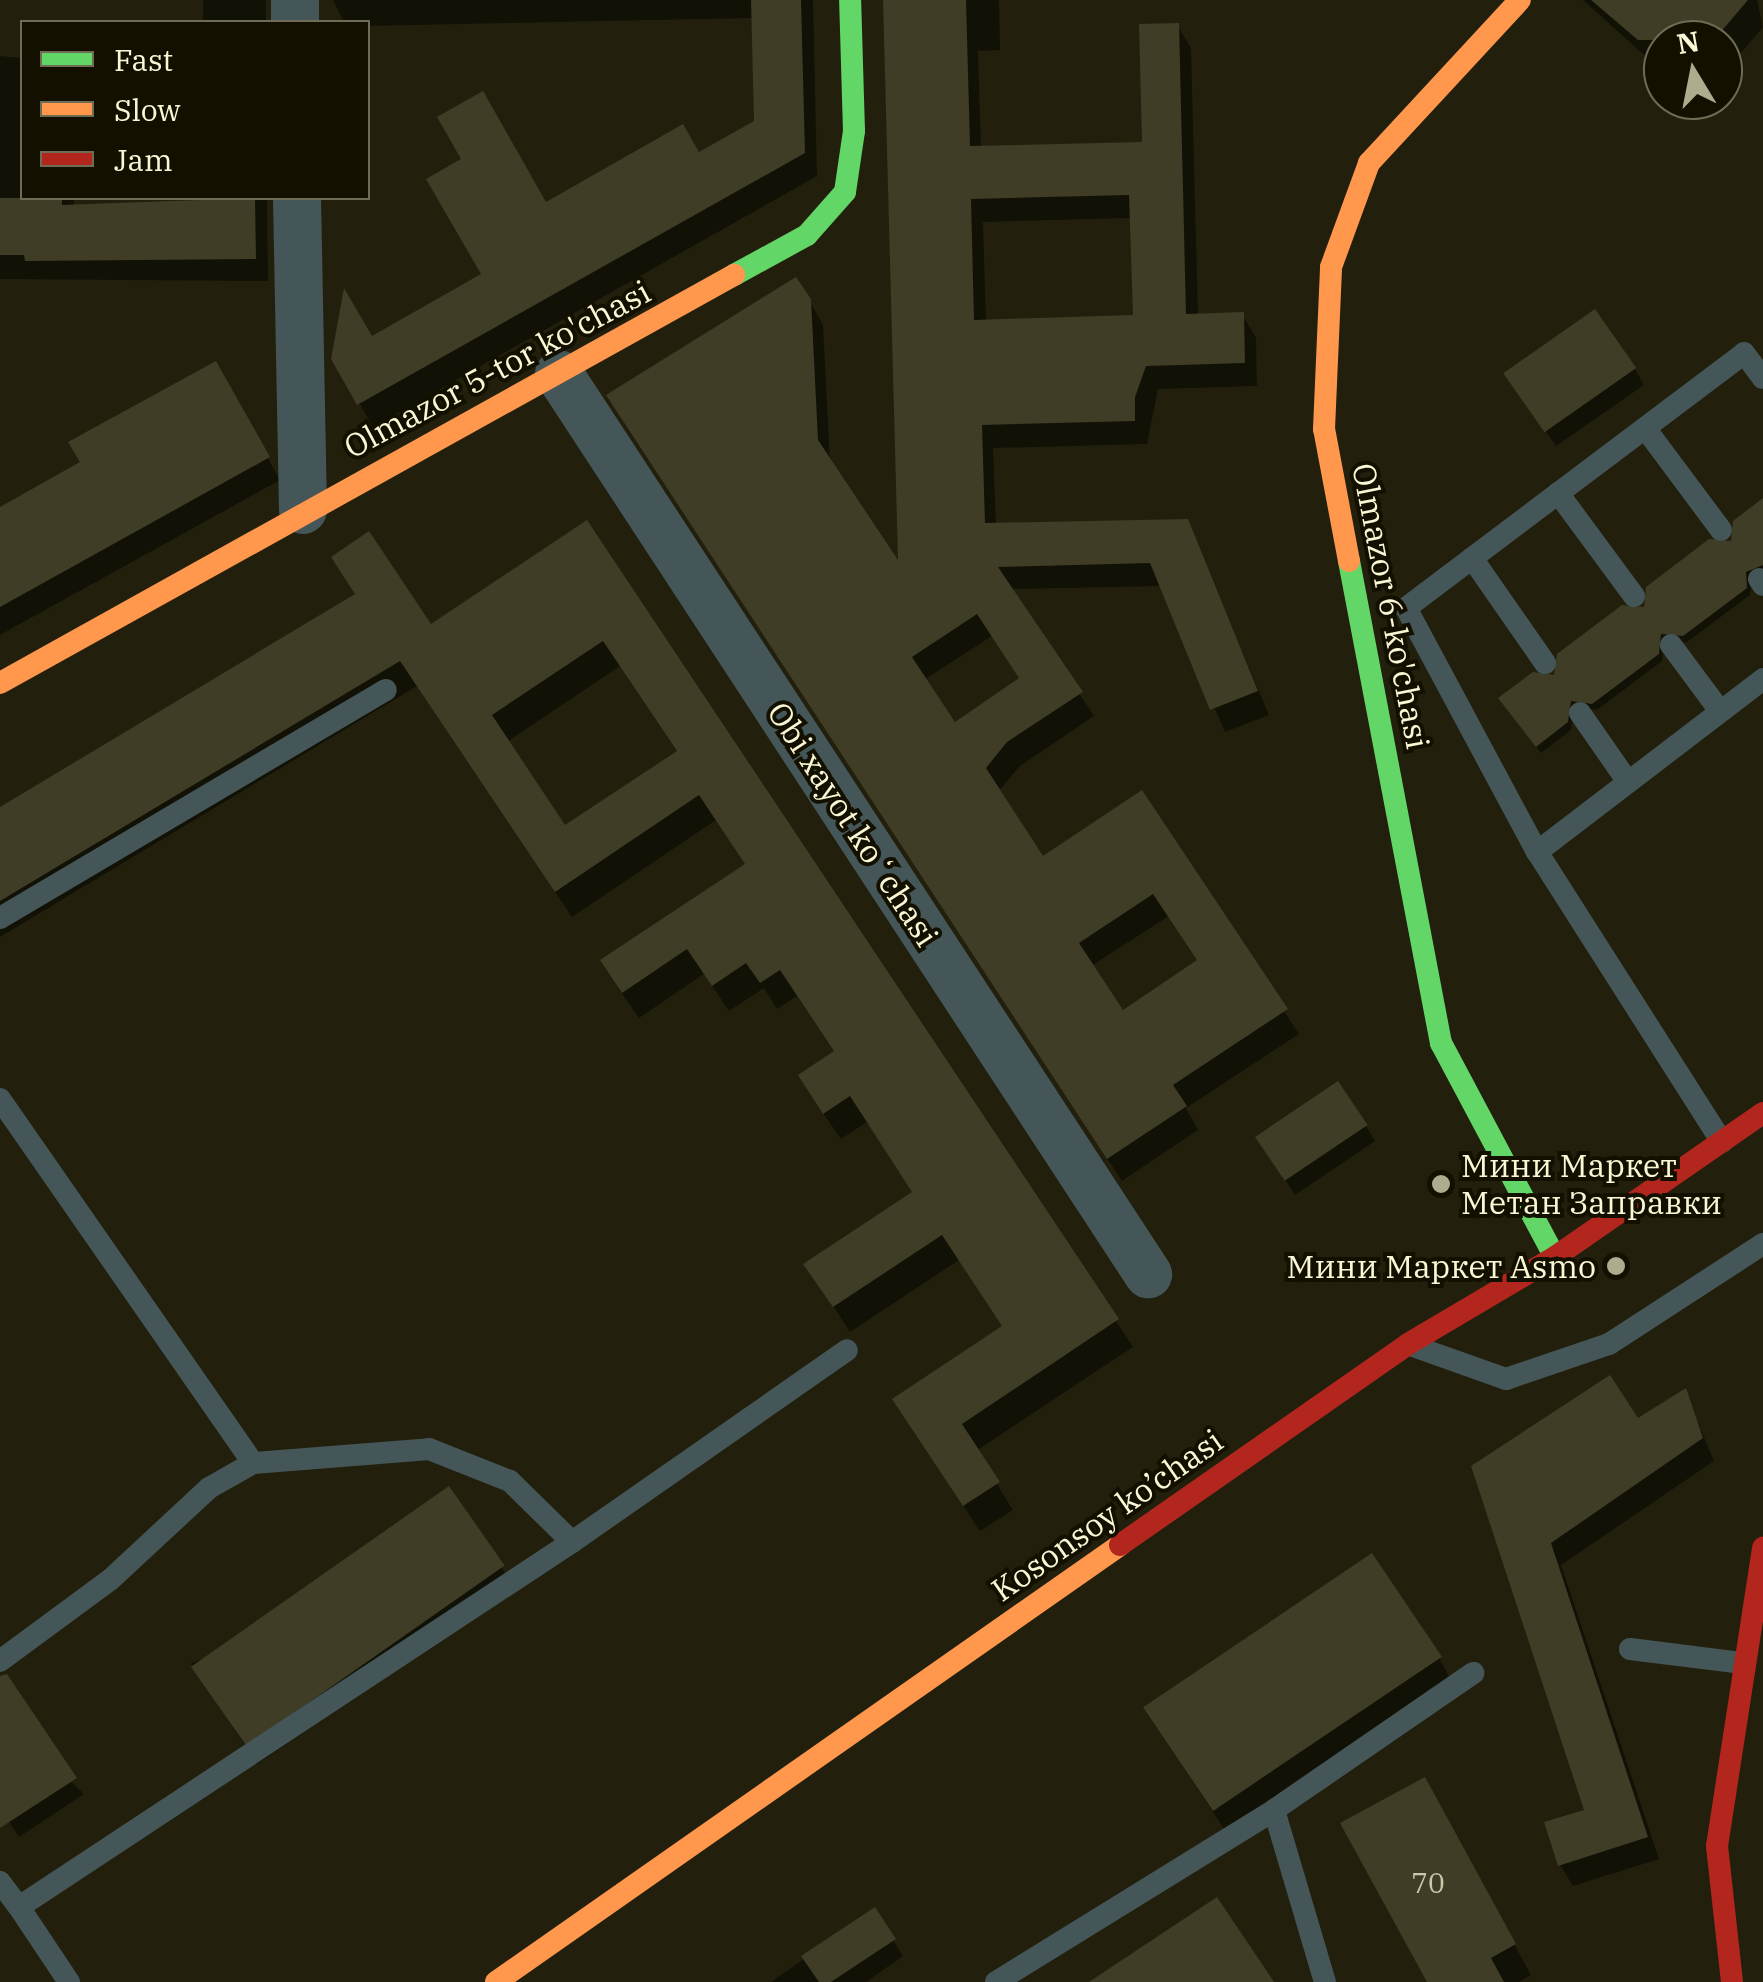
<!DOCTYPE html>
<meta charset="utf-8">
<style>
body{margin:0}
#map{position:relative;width:1763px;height:1982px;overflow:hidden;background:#22200d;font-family:"IBM Plex Serif",serif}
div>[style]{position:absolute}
.shadow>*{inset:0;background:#0007;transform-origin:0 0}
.building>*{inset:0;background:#3f3d26;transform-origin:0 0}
.lane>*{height:22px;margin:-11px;padding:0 11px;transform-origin:11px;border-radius:11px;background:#455658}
.street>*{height:48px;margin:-24px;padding:0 24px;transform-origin:24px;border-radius:24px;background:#455658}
.fast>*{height:22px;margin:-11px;padding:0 11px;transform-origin:11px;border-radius:11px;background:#63d668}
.slow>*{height:22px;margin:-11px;padding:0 11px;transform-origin:11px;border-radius:11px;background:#ff974d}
.jam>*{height:22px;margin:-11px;padding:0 11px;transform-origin:11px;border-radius:11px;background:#b3261e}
.dots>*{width:28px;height:28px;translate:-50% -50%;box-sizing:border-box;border:5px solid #131000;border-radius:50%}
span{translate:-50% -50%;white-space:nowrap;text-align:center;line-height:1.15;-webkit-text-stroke:8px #131000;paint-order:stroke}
.number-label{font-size:28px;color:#cac8a9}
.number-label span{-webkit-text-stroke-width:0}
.street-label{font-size:32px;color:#f9f7d5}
.poi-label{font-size:32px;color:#f9f7d5}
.left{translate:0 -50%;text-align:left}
.right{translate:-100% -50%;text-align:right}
.legend{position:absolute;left:20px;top:20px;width:350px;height:180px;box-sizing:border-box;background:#131000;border:2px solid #6f6c55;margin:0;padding:12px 18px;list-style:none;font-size:30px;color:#f9f7d5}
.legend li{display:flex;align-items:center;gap:20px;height:50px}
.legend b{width:50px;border:2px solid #6f6c55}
.north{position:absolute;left:1643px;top:20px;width:100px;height:100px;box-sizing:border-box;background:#131000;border:2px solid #6f6c55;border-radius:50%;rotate:350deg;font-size:28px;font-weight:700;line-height:40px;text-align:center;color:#f9f7d5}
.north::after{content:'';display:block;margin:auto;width:35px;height:45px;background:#aeac8f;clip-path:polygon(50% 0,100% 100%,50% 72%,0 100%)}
</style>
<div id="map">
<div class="shadow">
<div style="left:203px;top:0;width:63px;height:22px"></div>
<div style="clip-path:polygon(333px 0,813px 0,817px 176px,373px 427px,334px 359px,484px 275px,545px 205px,698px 155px,756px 122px,754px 18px,368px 26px,344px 22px)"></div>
<div style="clip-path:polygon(evenodd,886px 0,999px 0,1000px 50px,978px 51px,981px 148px,1144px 144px,1177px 25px,1191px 48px,1198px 316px,1242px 314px,1256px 338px,1257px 386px,1158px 389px,1147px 444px,993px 448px,996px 525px,1187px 521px,1269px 715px,1225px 732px,1162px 586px,1010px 589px,1094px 716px,1020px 766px,998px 792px,1042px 859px,1142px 793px,1299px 1034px,1186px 1108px,1198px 1130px,1122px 1181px,622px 419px,809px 300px,823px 325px,830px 462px,901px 568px,886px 0,1132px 218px,1135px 318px,986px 322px,983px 222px,1132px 218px,886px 0,992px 636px,1021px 680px,954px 725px,924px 680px,992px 636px,886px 0,1169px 916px,1199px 962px,1122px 1013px,1091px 966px,1169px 916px)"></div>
<div style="clip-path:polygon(1583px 0,1757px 0,1763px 27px,1723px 74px,1723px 40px,1663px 40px,1663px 72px)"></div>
<div style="clip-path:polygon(0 56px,22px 58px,22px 198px,74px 198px,74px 207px,267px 198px,268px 281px,0 279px)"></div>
<div style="clip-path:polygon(215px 364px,280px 480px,0 635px,0 510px,83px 463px)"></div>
<div style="clip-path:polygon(1635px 369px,1644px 385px,1556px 446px,1516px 390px)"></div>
<div style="clip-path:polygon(1763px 502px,1763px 575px,1753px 573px,1750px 595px,1687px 642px,1664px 640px,1662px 661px,1597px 710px,1574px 707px,1571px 730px,1541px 753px,1505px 706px,1556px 677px,1733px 544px)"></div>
<div style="clip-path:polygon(evenodd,586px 524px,1133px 1347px,976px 1451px,1013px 1510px,980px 1531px,910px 1426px,1004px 1328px,959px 1260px,850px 1332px,807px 1265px,914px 1194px,867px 1122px,841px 1139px,816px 1103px,836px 1053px,797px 996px,777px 1009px,764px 988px,729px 1011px,704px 974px,639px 1018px,618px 988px,747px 866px,716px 820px,572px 917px,417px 686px,0 937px,0 811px,430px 627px,586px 524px,620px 666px,678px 753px,564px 828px,507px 742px,620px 666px)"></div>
<div style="clip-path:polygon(1366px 1126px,1375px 1141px,1295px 1195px,1267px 1152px)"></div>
<div style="clip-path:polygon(1685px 1392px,1714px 1461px,1561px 1565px,1659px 1859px,1573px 1886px,1560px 1865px,1588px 1811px,1474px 1467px,1637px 1421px)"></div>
<div style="clip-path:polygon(502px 1568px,515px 1591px,257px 1764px,191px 1663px)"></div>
<div style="clip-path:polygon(1439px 1658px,1456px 1689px,1230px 1838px,1163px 1736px)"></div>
<div style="clip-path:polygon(0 1712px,84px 1794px,19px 1837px,0 1808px)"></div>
<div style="clip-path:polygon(1441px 1811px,1531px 1975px,1519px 1982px,1430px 1982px)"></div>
<div style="clip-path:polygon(874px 1910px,903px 1956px,866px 1982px,771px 1982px)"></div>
</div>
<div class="building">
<div style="clip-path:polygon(751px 0,801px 0,805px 153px,357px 405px,331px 359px,344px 288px,372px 336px,481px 274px,426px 179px,461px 159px,437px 117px,483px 91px,546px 202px,683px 124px,699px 152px,754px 121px)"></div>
<div style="clip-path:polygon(evenodd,883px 0,966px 0,970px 146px,1142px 142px,1139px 24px,1179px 23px,1186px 314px,1244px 312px,1245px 363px,1146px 366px,1135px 397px,1135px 421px,982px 425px,985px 523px,1188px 519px,1258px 691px,1210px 710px,1150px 563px,998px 567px,1083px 692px,1007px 742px,986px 768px,1043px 856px,1142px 790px,1288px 1009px,1173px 1085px,1187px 1106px,1107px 1159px,606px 395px,796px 277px,811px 299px,818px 440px,898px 560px,883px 0,1129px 195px,1133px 315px,974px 320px,971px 199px,1129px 195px,883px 0,977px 614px,1019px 678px,955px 722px,912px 657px,977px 614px,883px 0,1153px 894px,1197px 960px,1123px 1010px,1079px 943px,1153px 894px)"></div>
<div style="clip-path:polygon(1591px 0,1748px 0,1714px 40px,1638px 40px)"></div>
<div style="clip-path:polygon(0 198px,62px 198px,62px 205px,255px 198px,256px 259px,25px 261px,24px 255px,0 255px)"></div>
<div style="left:1595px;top:309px;width:72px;height:112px;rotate:55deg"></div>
<div style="clip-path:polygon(216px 361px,270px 457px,0 607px,0 507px,80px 462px,68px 442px)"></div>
<div style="clip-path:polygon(1763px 498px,1763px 565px,1746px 572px,1747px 588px,1683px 636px,1661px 634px,1659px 654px,1592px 704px,1571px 701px,1568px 722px,1536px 747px,1498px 698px,1533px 672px,1554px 675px,1557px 654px,1622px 605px,1644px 607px,1646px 587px,1709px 539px,1731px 541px,1733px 521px)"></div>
<div style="clip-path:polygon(evenodd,587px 520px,1119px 1319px,962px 1424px,1000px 1482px,963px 1506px,892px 1399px,1002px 1326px,942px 1235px,833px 1307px,803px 1264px,912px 1192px,850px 1096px,823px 1114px,798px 1075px,834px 1051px,780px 970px,760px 983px,746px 963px,712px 986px,687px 949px,622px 993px,600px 960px,745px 864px,699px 795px,555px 892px,400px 661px,0 901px,0 807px,355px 594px,331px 557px,369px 531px,431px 624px,587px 520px,603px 641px,677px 751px,565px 825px,492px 715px,603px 641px)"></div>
<div style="left:1338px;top:1081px;width:53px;height:100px;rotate:56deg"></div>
<div style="clip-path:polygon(1610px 1375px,1638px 1418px,1686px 1388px,1703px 1438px,1551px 1543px,1648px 1837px,1558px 1866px,1544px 1822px,1584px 1810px,1471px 1466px)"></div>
<div style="left:449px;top:1486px;width:97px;height:315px;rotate:55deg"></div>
<div style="left:1372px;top:1553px;width:125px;height:276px;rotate:56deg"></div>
<div style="clip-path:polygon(7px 1674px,77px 1778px,0 1828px,0 1676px)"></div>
<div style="clip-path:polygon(1425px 1777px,1516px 1944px,1491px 1958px,1504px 1982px,1427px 1982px,1340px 1823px)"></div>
<div style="clip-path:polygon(1217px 1897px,1274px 1982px,1089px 1982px)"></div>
<div style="clip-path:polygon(875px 1907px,896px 1939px,831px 1982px,819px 1982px,801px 1956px)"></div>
</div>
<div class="lane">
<div style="left:1645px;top:428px;width:127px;rotate:53.3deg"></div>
<div style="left:1558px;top:493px;width:128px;rotate:53.6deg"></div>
<div style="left:1472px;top:558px;width:128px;rotate:55.2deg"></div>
<div style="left:1759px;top:579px;width:7px;rotate:56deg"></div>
<div style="left:1671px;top:645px;width:82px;rotate:53.4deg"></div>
<div style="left:1580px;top:713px;width:84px;rotate:55.2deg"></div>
<div style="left:1537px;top:852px;width:277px;rotate:-118.2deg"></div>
<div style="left:1406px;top:608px;width:423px;rotate:-37deg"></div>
<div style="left:1744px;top:353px;width:31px;rotate:53deg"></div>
<div style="left:0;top:918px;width:448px;rotate:-30.6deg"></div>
<div style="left:0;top:1099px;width:443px;rotate:55.2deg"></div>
<div style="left:1722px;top:1142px;width:344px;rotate:-122.5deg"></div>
<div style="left:1537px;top:852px;width:285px;rotate:-37.4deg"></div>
<div style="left:1413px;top:1346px;width:99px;rotate:19.5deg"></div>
<div style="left:1506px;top:1379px;width:109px;rotate:-18.8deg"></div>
<div style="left:1609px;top:1344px;width:184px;rotate:-33deg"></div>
<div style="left:1630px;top:1649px;width:114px;rotate:7.1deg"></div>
<div style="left:0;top:1661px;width:137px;rotate:-36.4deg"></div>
<div style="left:110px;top:1580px;width:135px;rotate:-42.9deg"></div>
<div style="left:209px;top:1488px;width:51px;rotate:-29.6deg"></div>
<div style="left:253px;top:1463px;width:177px;rotate:-4.5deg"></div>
<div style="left:429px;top:1449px;width:87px;rotate:21.6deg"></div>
<div style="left:510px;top:1481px;width:87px;rotate:44.5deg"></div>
<div style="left:1274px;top:1810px;width:179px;rotate:73.5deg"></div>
<div style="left:0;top:1882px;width:31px;rotate:53deg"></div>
<div style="left:69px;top:1982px;width:90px;rotate:-123.7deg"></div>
<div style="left:19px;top:1907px;width:663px;rotate:-33.43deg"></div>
<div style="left:572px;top:1542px;width:335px;rotate:-34.9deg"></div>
<div style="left:996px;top:1982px;width:327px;rotate:-31.7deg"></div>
<div style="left:1274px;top:1810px;width:242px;rotate:-34.5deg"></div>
</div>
<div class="street">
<div style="left:295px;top:0;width:22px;rotate:90deg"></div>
<div style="left:297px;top:198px;width:312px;rotate:88.9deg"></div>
<div style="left:559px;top:374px;width:1076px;rotate:56.8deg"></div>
</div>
<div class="fast">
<div style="left:734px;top:275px;width:83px;rotate:-28.7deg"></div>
<div style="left:807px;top:235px;width:57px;rotate:-48.5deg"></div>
<div style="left:845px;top:192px;width:62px;rotate:-81.6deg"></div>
<div style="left:854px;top:131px;width:131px;rotate:-91.7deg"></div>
<div style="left:1349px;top:561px;width:491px;rotate:79.2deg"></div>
<div style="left:1441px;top:1043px;width:242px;rotate:62deg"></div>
</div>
<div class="slow">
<div style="left:1349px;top:561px;width:134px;rotate:-100.7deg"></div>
<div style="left:1324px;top:429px;width:162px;rotate:-87.5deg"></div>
<div style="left:1331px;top:267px;width:111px;rotate:-69.9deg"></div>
<div style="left:1369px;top:163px;width:222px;rotate:-47.2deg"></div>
<div style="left:0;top:683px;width:840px;rotate:-29.07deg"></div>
<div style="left:496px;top:1982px;width:762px;rotate:-35deg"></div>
</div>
<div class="jam">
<div style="left:1120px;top:1545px;width:351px;rotate:-34.9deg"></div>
<div style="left:1408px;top:1344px;width:171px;rotate:-30.6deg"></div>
<div style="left:1555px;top:1257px;width:253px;rotate:-34.7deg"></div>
<div style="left:1732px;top:1982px;width:137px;rotate:-96.3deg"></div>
<div style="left:1717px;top:1846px;width:302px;rotate:-81.2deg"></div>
</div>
<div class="dots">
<div style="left:1441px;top:1184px;background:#aeac8f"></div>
<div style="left:1616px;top:1266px;background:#aeac8f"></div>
</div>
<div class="number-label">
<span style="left:1428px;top:1883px">70</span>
</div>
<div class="street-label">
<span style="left:497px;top:369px;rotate:-28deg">Olmazor 5-tor ko'chasi</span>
<span style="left:1391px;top:606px;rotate:79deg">Olmazor 6-ko'chasi</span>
<span style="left:853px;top:824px;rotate:57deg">Obi xayot koʻchasi</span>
<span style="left:1107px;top:1515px;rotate:-35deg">Kosonsoy ko’chasi</span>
</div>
<div class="poi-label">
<span class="left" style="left:1461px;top:1184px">Мини Маркет<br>Метан Заправки</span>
<span class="right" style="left:1596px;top:1266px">Мини Маркет Asmo</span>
</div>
<ul class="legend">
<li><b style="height:12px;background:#63d668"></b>Fast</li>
<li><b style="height:12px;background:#ff974d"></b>Slow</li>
<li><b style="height:12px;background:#b3261e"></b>Jam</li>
</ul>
<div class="north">N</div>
</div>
